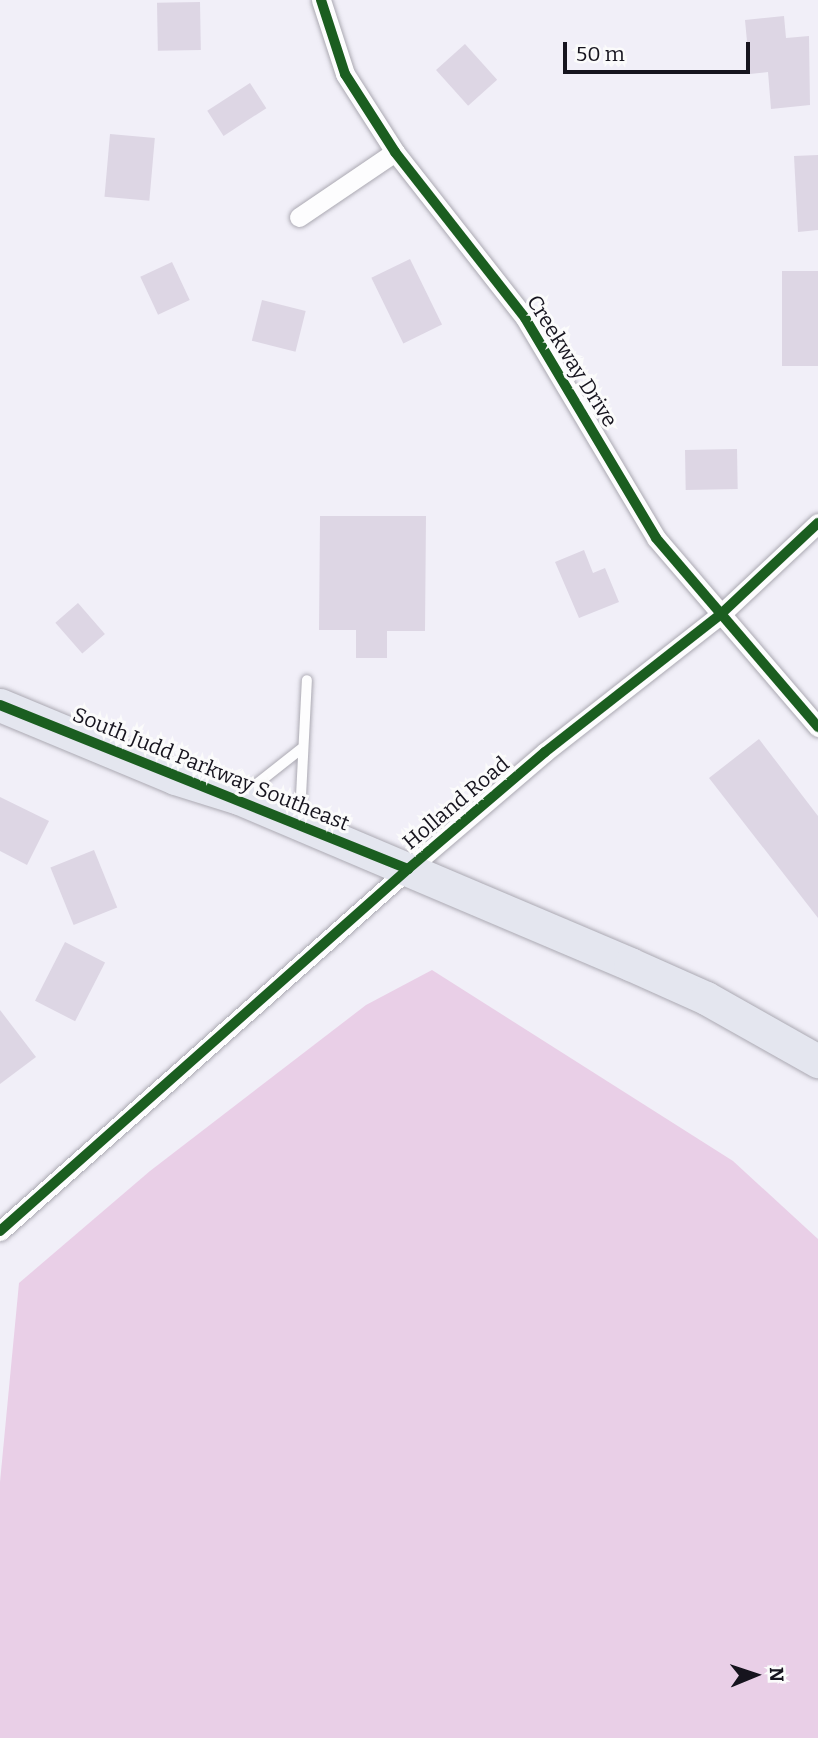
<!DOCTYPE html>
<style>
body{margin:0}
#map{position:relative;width:818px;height:1738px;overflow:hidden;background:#f1eff8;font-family:Bitter,serif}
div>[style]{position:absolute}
.green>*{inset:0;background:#e9cfe7}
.building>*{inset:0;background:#ddd6e4;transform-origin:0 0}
.roads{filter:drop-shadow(0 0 2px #aba9b2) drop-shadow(0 0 2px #aba9b2)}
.service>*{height:10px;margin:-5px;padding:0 5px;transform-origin:5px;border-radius:5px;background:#fdfdfe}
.minor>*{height:19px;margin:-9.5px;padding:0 9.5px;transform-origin:9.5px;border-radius:9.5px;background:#fdfdfe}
.trunk>*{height:33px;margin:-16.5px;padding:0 16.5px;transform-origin:16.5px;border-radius:16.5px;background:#e4e6ef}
.cycleway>*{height:10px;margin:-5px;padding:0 5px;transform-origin:5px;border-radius:5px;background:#1b5e20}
span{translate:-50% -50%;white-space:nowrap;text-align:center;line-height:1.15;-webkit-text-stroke:6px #fbfbfb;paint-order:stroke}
.street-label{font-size:21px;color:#16141e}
.north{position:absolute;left:720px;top:1640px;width:70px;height:70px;-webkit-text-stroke:5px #fbfbfb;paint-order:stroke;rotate:88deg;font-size:19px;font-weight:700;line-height:28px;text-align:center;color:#16141e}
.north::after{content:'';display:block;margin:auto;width:24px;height:32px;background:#16141e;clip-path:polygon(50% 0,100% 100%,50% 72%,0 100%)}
.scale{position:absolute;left:563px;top:42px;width:187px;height:32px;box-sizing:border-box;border:4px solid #16141e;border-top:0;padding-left:9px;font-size:21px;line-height:24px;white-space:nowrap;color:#16141e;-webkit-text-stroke:5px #fbfbfb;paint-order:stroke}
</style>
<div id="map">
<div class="green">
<div style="clip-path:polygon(432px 970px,733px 1161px,818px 1239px,818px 1738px,0 1738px,0 1482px,19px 1283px,150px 1171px,366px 1005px)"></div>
</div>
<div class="building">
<div style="left:200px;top:2px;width:48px;height:43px;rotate:89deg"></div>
<div style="clip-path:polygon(784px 16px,786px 38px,809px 36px,810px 105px,771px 109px,768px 72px,750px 74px,745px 20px)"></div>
<div style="left:465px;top:44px;width:48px;height:39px;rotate:48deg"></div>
<div style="left:250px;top:83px;width:30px;height:51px;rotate:57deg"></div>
<div style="left:110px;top:134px;width:45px;height:63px;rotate:5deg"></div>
<div style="clip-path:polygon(818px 155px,818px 230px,798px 232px,794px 156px)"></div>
<div style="left:410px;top:259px;width:73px;height:43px;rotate:64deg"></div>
<div style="left:172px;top:262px;width:42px;height:35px;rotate:65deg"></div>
<div style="left:818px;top:271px;width:95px;height:36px;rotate:90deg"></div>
<div style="left:262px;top:300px;width:45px;height:42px;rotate:14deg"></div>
<div style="left:737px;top:449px;width:40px;height:52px;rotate:89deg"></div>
<div style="clip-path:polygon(320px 516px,426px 516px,425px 631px,387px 631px,387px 658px,356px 658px,356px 630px,319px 630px)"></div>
<div style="clip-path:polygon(584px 550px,593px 573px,605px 568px,619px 602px,579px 618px,555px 562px)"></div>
<div style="left:78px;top:603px;width:41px;height:30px;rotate:49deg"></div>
<div style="clip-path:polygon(759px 739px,818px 816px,818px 918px,709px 778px)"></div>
<div style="clip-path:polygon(0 797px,49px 821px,27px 865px,0 851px)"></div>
<div style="left:94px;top:850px;width:62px;height:47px;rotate:68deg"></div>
<div style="left:65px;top:942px;width:45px;height:66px;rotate:27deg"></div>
<div style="clip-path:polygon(0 1010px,36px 1057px,0 1084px)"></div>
</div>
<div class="roads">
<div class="service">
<div style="left:244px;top:794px;width:73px;rotate:-38.3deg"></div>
<div style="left:300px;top:816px;width:136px;rotate:-87.1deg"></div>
</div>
<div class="minor">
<div style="left:321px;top:0;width:78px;rotate:72deg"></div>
<div style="left:345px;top:74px;width:93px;rotate:57.3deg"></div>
<div style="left:395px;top:152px;width:211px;rotate:51.9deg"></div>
<div style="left:525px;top:318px;width:256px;rotate:59.2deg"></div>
<div style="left:656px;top:538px;width:249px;rotate:49.4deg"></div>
<div style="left:299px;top:217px;width:116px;rotate:-34.1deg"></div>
<div style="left:0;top:1231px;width:545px;rotate:-41.58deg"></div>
<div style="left:408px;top:869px;width:180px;rotate:-40.5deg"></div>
<div style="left:545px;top:752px;width:224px;rotate:-38.1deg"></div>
<div style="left:721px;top:614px;width:133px;rotate:-43.2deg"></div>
</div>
<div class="trunk">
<div style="left:0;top:705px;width:190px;rotate:22.6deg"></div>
<div style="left:175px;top:778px;width:67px;rotate:17.4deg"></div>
<div style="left:239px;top:798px;width:425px;rotate:23deg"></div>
<div style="left:630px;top:964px;width:83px;rotate:24.1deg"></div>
<div style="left:706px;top:998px;width:129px;rotate:29.4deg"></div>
</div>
</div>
<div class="cycleway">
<div style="left:321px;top:0;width:78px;rotate:72deg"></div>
<div style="left:345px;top:74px;width:93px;rotate:57.3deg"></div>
<div style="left:395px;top:152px;width:211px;rotate:51.9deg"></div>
<div style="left:525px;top:318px;width:256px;rotate:59.2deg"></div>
<div style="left:656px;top:538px;width:249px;rotate:49.4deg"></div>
<div style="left:0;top:705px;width:440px;rotate:21.9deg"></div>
<div style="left:0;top:1231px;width:545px;rotate:-41.58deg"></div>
<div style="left:408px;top:869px;width:180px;rotate:-40.5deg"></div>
<div style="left:545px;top:752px;width:224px;rotate:-38.1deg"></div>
<div style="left:721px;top:614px;width:133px;rotate:-43.2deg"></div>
</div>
<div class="street-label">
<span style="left:572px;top:361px;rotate:58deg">Creekway Drive</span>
<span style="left:211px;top:769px;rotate:22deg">South Judd Parkway Southeast</span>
<span style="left:456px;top:803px;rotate:-40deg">Holland Road</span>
</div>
<div class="north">N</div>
<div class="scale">50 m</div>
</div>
